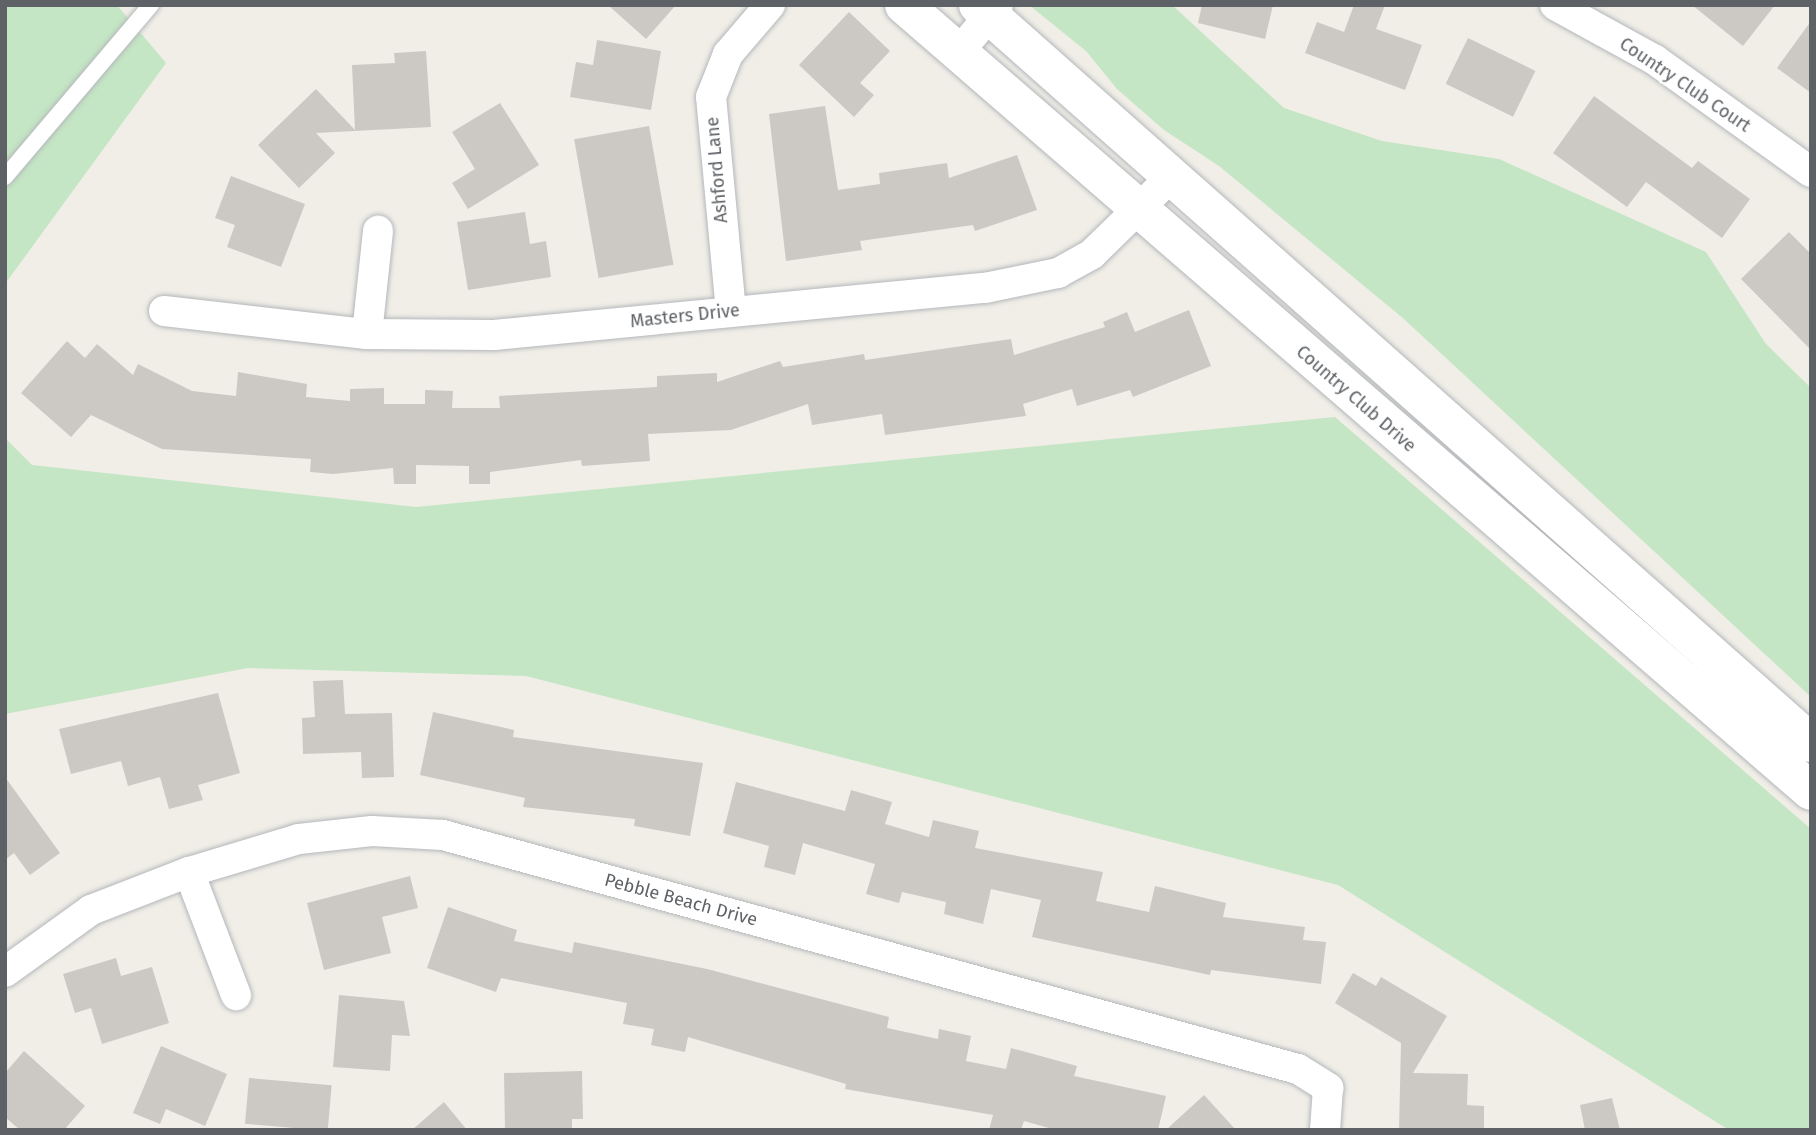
<!DOCTYPE html>
<style>
body{margin:0}
#map{position:relative;width:1816px;height:1135px;overflow:hidden;background:#f0eee7;font-family:"Fira Sans",sans-serif}
div>[style]{position:absolute}
.green>*{inset:0;background:#c4e6c4}
.building>*{inset:0;background:#ccc9c4;transform-origin:0 0}
.roads{filter:drop-shadow(0 0 2px #b4b7bb) drop-shadow(0 0 2px #b4b7bb)}
.service>*{height:16px;margin:-8px;padding:0 8px;transform-origin:8px;border-radius:8px;background:#fff}
.minor>*{height:30px;margin:-15px;padding:0 15px;transform-origin:15px;border-radius:15px;background:#fff}
.secondary>*{height:38px;margin:-19px;padding:0 19px;transform-origin:19px;border-radius:19px;background:#fff}
span{translate:-50% -50%;white-space:nowrap;text-align:center;line-height:1.15;-webkit-text-stroke:5px #fff;paint-order:stroke}
.street-label{font-size:18px;color:#5e6266}
.frame{position:absolute;inset:0;border:7px solid #5e6266;pointer-events:none}
</style>
<div id="map">
<div class="green">
<div style="clip-path:polygon(5px 5px,117px 5px,166px 63px,5px 284px)"></div>
<div style="clip-path:polygon(1029px 5px,1172px 5px,1284px 108px,1382px 141px,1499px 159px,1706px 252px,1766px 344px,1811px 388px,1811px 697px,1404px 319px,1219px 166px,1164px 130px,1117px 89px,1086px 51px)"></div>
<div style="clip-path:polygon(1335px 417px,1811px 829px,1811px 1130px,1729px 1130px,1338px 885px,526px 676px,248px 668px,5px 714px,5px 438px,32px 465px,416px 507px)"></div>
</div>
<div class="building">
<div style="clip-path:polygon(608px 5px,676px 5px,646px 39px)"></div>
<div style="clip-path:polygon(1202px 5px,1273px 5px,1265px 39px,1198px 23px)"></div>
<div style="clip-path:polygon(1354px 5px,1385px 5px,1376px 29px,1422px 45px,1405px 90px,1305px 53px,1317px 22px,1344px 32px)"></div>
<div style="clip-path:polygon(1692px 5px,1775px 5px,1743px 46px)"></div>
<div style="clip-path:polygon(849px 12px,890px 51px,860px 83px,874px 95px,854px 117px,799px 65px)"></div>
<div style="clip-path:polygon(1811px 21px,1811px 93px,1777px 68px)"></div>
<div style="left:1468px;top:38px;width:75px;height:51px;rotate:26deg"></div>
<div style="clip-path:polygon(597px 40px,661px 51px,651px 110px,570px 97px,576px 62px,593px 65px)"></div>
<div style="clip-path:polygon(426px 51px,431px 127px,316px 133px,335px 153px,299px 188px,258px 145px,316px 89px,355px 130px,352px 65px,395px 63px,394px 53px)"></div>
<div style="clip-path:polygon(1594px 96px,1692px 168px,1698px 161px,1750px 199px,1722px 238px,1646px 182px,1627px 207px,1553px 153px)"></div>
<div style="clip-path:polygon(500px 103px,539px 165px,468px 209px,452px 183px,475px 169px,452px 132px)"></div>
<div style="clip-path:polygon(825px 106px,838px 190px,880px 184px,879px 173px,947px 163px,949px 178px,1017px 155px,1037px 210px,975px 231px,973px 225px,860px 241px,862px 250px,786px 261px,769px 114px)"></div>
<div style="left:649px;top:126px;width:141px;height:76px;rotate:80deg"></div>
<div style="clip-path:polygon(231px 176px,305px 204px,281px 267px,227px 247px,235px 225px,215px 218px)"></div>
<div style="clip-path:polygon(525px 212px,530px 244px,546px 241px,551px 277px,468px 290px,457px 222px)"></div>
<div style="clip-path:polygon(1789px 232px,1811px 254px,1811px 350px,1741px 279px)"></div>
<div style="clip-path:polygon(1189px 310px,1211px 366px,1133px 397px,1130px 390px,1077px 406px,1072px 389px,1023px 404px,1026px 416px,885px 435px,882px 414px,812px 425px,808px 404px,731px 430px,648px 434px,650px 461px,582px 466px,581px 460px,490px 472px,490px 484px,469px 484px,469px 466px,416px 465px,416px 484px,394px 484px,393px 468px,333px 474px,310px 472px,311px 459px,162px 449px,91px 415px,71px 437px,21px 393px,67px 341px,85px 358px,97px 344px,133px 375px,138px 364px,192px 391px,236px 396px,238px 372px,307px 384px,306px 397px,350px 401px,350px 389px,384px 388px,384px 404px,425px 404px,425px 390px,453px 391px,452px 408px,500px 408px,499px 396px,657px 387px,657px 376px,717px 373px,717px 382px,780px 361px,783px 367px,864px 354px,865px 360px,1011px 339px,1014px 355px,1105px 327px,1103px 322px,1127px 312px,1135px 332px)"></div>
<div style="clip-path:polygon(343px 680px,345px 714px,392px 713px,394px 777px,362px 778px,361px 752px,303px 754px,302px 718px,315px 717px,313px 681px)"></div>
<div style="clip-path:polygon(218px 693px,240px 773px,198px 785px,203px 800px,169px 809px,160px 777px,128px 786px,121px 761px,71px 774px,59px 729px)"></div>
<div style="clip-path:polygon(433px 712px,514px 730px,513px 737px,703px 763px,690px 836px,634px 826px,635px 819px,523px 807px,525px 798px,420px 775px)"></div>
<div style="clip-path:polygon(5px 777px,60px 853px,30px 875px,14px 853px,5px 860px)"></div>
<div style="clip-path:polygon(736px 782px,845px 811px,851px 790px,892px 802px,885px 824px,929px 837px,933px 820px,979px 831px,975px 848px,1103px 872px,1096px 901px,1149px 912px,1155px 886px,1226px 903px,1223px 917px,1305px 927px,1303px 940px,1326px 942px,1321px 984px,1211px 970px,1210px 975px,1032px 937px,1041px 900px,991px 889px,983px 924px,944px 914px,946px 902px,902px 892px,899px 903px,866px 894px,875px 864px,803px 843px,795px 875px,764px 867px,769px 846px,723px 833px)"></div>
<div style="clip-path:polygon(410px 876px,418px 908px,382px 917px,391px 953px,324px 970px,307px 903px)"></div>
<div style="clip-path:polygon(448px 907px,517px 930px,514px 941px,572px 953px,574px 942px,707px 969px,889px 1017px,887px 1028px,938px 1039px,939px 1029px,971px 1036px,966px 1061px,1006px 1069px,1011px 1048px,1077px 1066px,1074px 1076px,1166px 1096px,1158px 1130px,1056px 1130px,1024px 1121px,1021px 1130px,989px 1130px,993px 1115px,845px 1089px,846px 1084px,688px 1037px,685px 1052px,651px 1045px,654px 1029px,623px 1024px,627px 1003px,501px 978px,496px 992px,427px 968px)"></div>
<div style="clip-path:polygon(116px 958px,121px 976px,152px 967px,169px 1023px,102px 1044px,91px 1008px,75px 1013px,63px 974px)"></div>
<div style="clip-path:polygon(1353px 973px,1376px 986px,1381px 977px,1447px 1016px,1413px 1073px,1468px 1074px,1467px 1105px,1484px 1106px,1484px 1130px,1399px 1130px,1401px 1043px,1335px 1003px)"></div>
<div style="clip-path:polygon(339px 995px,404px 1001px,410px 1036px,392px 1035px,390px 1071px,333px 1067px)"></div>
<div style="clip-path:polygon(161px 1046px,227px 1074px,205px 1126px,166px 1109px,160px 1124px,133px 1113px)"></div>
<div style="clip-path:polygon(24px 1051px,85px 1106px,64px 1130px,20px 1130px,5px 1117px,5px 1073px)"></div>
<div style="clip-path:polygon(582px 1071px,583px 1119px,572px 1119px,572px 1130px,505px 1130px,504px 1073px)"></div>
<div style="left:249px;top:1078px;width:83px;height:46px;rotate:5deg"></div>
<div style="clip-path:polygon(1204px 1095px,1236px 1130px,1166px 1130px)"></div>
<div style="clip-path:polygon(1612px 1098px,1620px 1130px,1585px 1130px,1580px 1105px)"></div>
<div style="clip-path:polygon(444px 1102px,467px 1130px,412px 1130px)"></div>
</div>
<div class="roads">
<div class="service">
<div style="left:5px;top:177px;width:226px;rotate:-49.7deg"></div>
</div>
<div class="minor">
<div style="left:1555px;top:5px;width:114px;rotate:28.8deg"></div>
<div style="left:1655px;top:60px;width:192px;rotate:35.7deg"></div>
<div style="left:959px;top:52px;width:61px;rotate:-50.3deg"></div>
<div style="left:164px;top:311px;width:204px;rotate:6.5deg"></div>
<div style="left:367px;top:334px;width:127px;rotate:0.5deg"></div>
<div style="left:494px;top:335px;width:493px;rotate:-5.5deg"></div>
<div style="left:985px;top:288px;width:75px;rotate:-11.6deg"></div>
<div style="left:1058px;top:273px;width:39px;rotate:-29deg"></div>
<div style="left:1092px;top:254px;width:109px;rotate:-44.3deg"></div>
<div style="left:731px;top:312px;width:216px;rotate:-95.3deg"></div>
<div style="left:711px;top:97px;width:46px;rotate:-68.4deg"></div>
<div style="left:728px;top:54px;width:65px;rotate:-49.4deg"></div>
<div style="left:367px;top:334px;width:104px;rotate:-83.9deg"></div>
<div style="left:189px;top:872px;width:132px;rotate:69.1deg"></div>
<div style="left:5px;top:972px;width:106px;rotate:-35.8deg"></div>
<div style="left:91px;top:910px;width:105px;rotate:-21.2deg"></div>
<div style="left:189px;top:872px;width:115px;rotate:-16.7deg"></div>
<div style="left:299px;top:839px;width:73px;rotate:-6.3deg"></div>
<div style="left:372px;top:831px;width:71px;rotate:3.2deg"></div>
<div style="left:443px;top:835px;width:886px;rotate:15.31deg"></div>
<div style="left:1298px;top:1069px;width:36px;rotate:32deg"></div>
<div style="left:1328px;top:1088px;width:42px;rotate:94.1deg"></div>
</div>
<div class="secondary">
<div style="left:904px;top:5px;width:1200px;rotate:40.91deg"></div>
<div style="left:978px;top:5px;width:1113px;rotate:41.54deg"></div>
</div>
</div>
<div class="street-label">
<span style="left:1685px;top:85px;rotate:34deg">Country Club Court</span>
<span style="left:717px;top:170px;rotate:-95deg">Ashford Lane</span>
<span style="left:685px;top:316px;rotate:-6deg">Masters Drive</span>
<span style="left:1356px;top:399px;rotate:41deg">Country Club Drive</span>
<span style="left:681px;top:900px;rotate:15deg">Pebble Beach Drive</span>
</div>
<div class="frame"></div>
</div>
